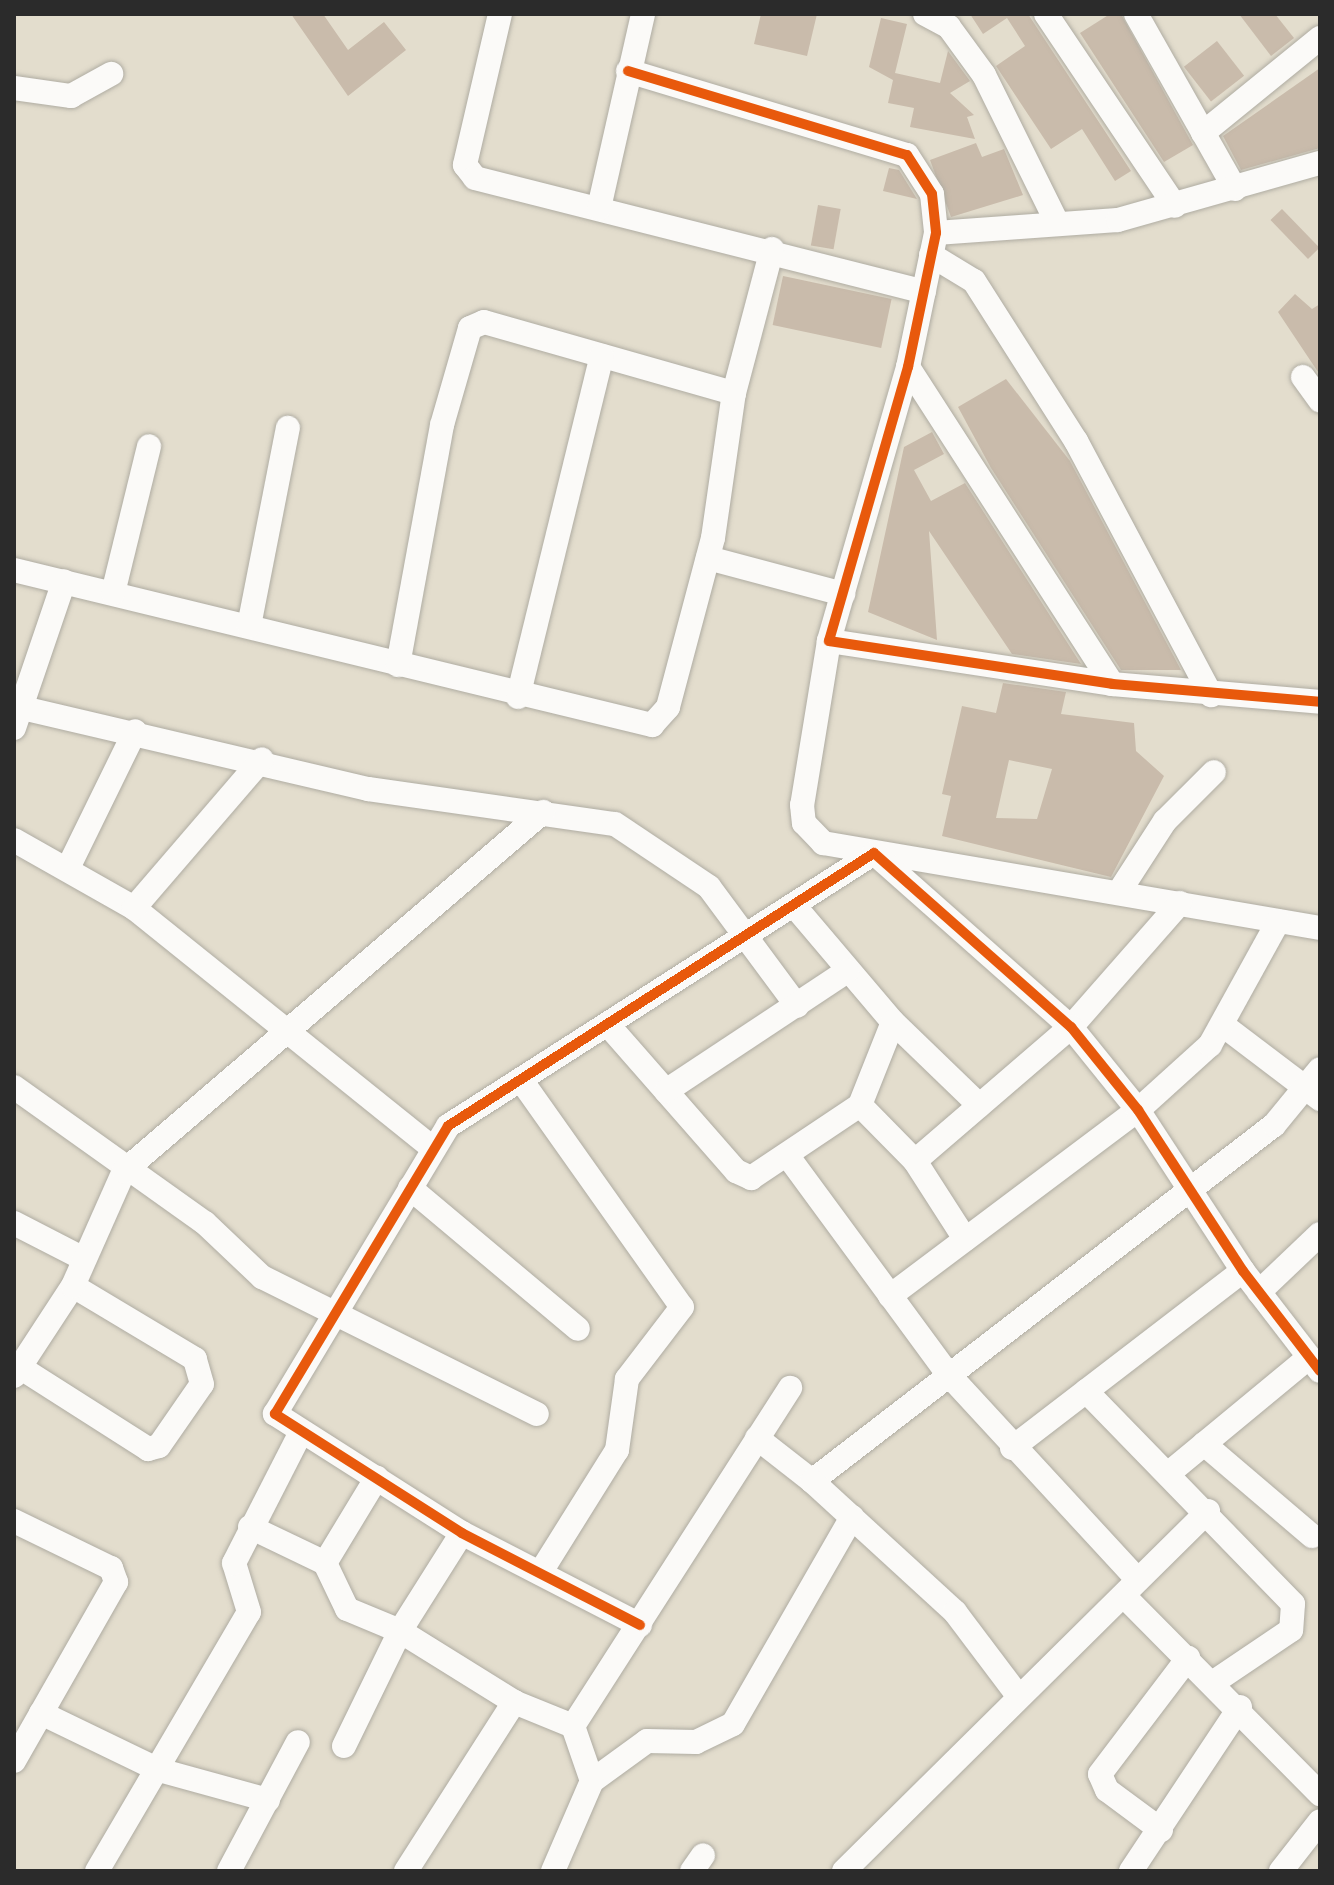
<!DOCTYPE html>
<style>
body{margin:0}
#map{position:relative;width:1334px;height:1885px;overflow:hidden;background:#e3ddcd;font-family:"Gochi Hand",sans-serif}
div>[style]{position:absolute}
.building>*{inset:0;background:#c9bbab;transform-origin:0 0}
.roads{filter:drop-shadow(0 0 2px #afaca2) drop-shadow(0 0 2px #afaca2)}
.minor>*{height:24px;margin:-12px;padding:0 12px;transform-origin:12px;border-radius:12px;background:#fbfaf8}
.cycleway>*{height:10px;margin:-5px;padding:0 5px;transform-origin:5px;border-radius:5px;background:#e8590c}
span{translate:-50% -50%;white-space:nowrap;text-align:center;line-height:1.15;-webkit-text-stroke:8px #f7f3e8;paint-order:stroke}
.frame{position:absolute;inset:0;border:16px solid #2b2b2b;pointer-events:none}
</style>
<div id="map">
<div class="building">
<div style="clip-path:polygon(291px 14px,323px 14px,348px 50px,384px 22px,406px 50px,348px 96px)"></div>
<div style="clip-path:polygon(761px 14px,817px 14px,807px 56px,754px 44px)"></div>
<div style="clip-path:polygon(970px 14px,1028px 14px,1131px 171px,1115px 181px,1082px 129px,1051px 149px,996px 66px,1025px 46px,1007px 18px,983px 34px)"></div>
<div style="clip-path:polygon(1110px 14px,1121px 14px,1193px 145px,1164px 162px,1080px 33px)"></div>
<div style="clip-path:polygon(1239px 14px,1275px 14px,1294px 38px,1271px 56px)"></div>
<div style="clip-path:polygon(881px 18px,907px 24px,895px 73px,940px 83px,948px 51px,970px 81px,950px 93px,974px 115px,967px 117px,975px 139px,910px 127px,914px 108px,888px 103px,893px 80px,869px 67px)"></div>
<div style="left:1217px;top:41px;width:44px;height:42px;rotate:52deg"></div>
<div style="clip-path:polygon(1320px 68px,1320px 148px,1241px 170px,1223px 136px)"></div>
<div style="clip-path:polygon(976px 143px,982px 157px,1004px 149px,1023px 195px,951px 217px,930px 160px)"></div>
<div style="clip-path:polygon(889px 168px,899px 170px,917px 199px,883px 191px)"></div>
<div style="left:818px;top:205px;width:23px;height:41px;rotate:10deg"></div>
<div style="left:1282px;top:209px;width:54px;height:16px;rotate:46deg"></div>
<div style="left:783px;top:276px;width:111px;height:50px;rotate:12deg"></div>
<div style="clip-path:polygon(1295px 294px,1312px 309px,1320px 304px,1320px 375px,1278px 312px)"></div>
<div style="clip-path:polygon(1006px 379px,1070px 461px,1181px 670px,1121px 670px,991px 468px,958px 407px)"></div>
<div style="clip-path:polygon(932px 432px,944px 454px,914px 470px,931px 501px,965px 483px,1081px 664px,1012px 654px,929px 531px,937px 640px,868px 612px,904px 447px)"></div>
<div style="clip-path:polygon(evenodd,1003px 683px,1066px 692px,1061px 714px,1134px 723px,1136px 751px,1164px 776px,1111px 877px,942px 836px,951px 796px,942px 794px,962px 706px,996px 713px,1003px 683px,1009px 760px,1052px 769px,1037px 819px,996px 818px,1009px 760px)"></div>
</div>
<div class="roads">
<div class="minor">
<div style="left:500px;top:14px;width:155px;rotate:103.1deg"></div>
<div style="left:465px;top:165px;width:16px;rotate:52deg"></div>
<div style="left:475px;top:178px;width:463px;rotate:14.2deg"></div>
<div style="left:925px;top:14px;width:27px;rotate:28deg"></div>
<div style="left:949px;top:27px;width:59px;rotate:53.9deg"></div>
<div style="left:984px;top:75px;width:165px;rotate:63.7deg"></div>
<div style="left:1046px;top:14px;width:231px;rotate:56.1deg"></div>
<div style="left:1136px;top:14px;width:201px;rotate:60.5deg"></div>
<div style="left:628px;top:71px;width:291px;rotate:16.8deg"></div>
<div style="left:907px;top:155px;width:46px;rotate:57.3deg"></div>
<div style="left:932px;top:194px;width:39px;rotate:84deg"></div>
<div style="left:936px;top:233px;width:137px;rotate:101.8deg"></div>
<div style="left:908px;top:367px;width:285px;rotate:106.1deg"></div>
<div style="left:829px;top:641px;width:286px;rotate:8.6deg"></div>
<div style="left:1112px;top:684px;width:209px;rotate:4.9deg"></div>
<div style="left:14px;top:88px;width:58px;rotate:8deg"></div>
<div style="left:71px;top:96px;width:46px;rotate:-28.8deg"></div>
<div style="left:1203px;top:133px;width:151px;rotate:-39.1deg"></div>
<div style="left:599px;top:208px;width:199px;rotate:-77.2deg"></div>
<div style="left:936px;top:233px;width:182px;rotate:-4.1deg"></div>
<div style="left:1118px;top:220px;width:210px;rotate:-15.8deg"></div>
<div style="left:931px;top:255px;width:50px;rotate:31.2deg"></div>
<div style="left:974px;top:281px;width:190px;rotate:57.5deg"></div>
<div style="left:1076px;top:441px;width:288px;rotate:62deg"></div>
<div style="left:908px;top:367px;width:377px;rotate:57.2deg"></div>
<div style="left:1303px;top:377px;width:29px;rotate:54deg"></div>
<div style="left:708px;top:558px;width:140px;rotate:14.9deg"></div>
<div style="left:14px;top:570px;width:657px;rotate:13.66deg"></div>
<div style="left:652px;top:725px;width:24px;rotate:-48deg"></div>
<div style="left:668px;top:707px;width:175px;rotate:-75.1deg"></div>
<div style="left:713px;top:538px;width:147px;rotate:-81.8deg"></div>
<div style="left:734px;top:393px;width:149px;rotate:-75.2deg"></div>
<div style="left:113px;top:593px;width:151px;rotate:-76.2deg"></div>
<div style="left:249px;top:626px;width:202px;rotate:-78.9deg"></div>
<div style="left:829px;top:641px;width:166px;rotate:99.3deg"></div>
<div style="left:802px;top:805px;width:18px;rotate:84deg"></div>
<div style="left:804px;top:823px;width:28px;rotate:46deg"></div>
<div style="left:823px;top:843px;width:504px;rotate:9.71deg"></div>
<div style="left:398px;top:665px;width:244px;rotate:-79.6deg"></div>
<div style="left:442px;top:425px;width:101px;rotate:-73.9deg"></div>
<div style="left:470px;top:328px;width:15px;rotate:-23deg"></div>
<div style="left:484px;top:322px;width:260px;rotate:15.9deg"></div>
<div style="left:518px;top:697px;width:351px;rotate:-76.2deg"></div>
<div style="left:14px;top:706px;width:364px;rotate:13.2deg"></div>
<div style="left:368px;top:789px;width:249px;rotate:8.1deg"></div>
<div style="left:615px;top:824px;width:113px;rotate:33.8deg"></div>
<div style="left:709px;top:887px;width:148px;rotate:53.5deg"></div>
<div style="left:14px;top:728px;width:155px;rotate:-71.2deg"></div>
<div style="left:14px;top:840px;width:138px;rotate:29.5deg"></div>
<div style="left:134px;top:908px;width:380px;rotate:38.8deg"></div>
<div style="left:69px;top:866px;width:150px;rotate:-63.9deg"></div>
<div style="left:1119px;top:892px;width:85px;rotate:-57.1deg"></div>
<div style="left:1165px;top:821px;width:69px;rotate:-45deg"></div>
<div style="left:134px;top:908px;width:196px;rotate:-49.3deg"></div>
<div style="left:797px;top:909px;width:148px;rotate:49.7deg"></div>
<div style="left:893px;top:1022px;width:120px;rotate:44deg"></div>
<div style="left:609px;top:1026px;width:193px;rotate:48.8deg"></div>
<div style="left:736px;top:1171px;width:17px;rotate:25deg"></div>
<div style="left:751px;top:1178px;width:131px;rotate:-33.8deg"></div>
<div style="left:860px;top:1105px;width:89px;rotate:-68.3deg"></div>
<div style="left:1224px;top:1026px;width:121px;rotate:37.2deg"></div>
<div style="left:521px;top:1080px;width:278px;rotate:54.7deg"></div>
<div style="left:682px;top:1307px;width:91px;rotate:127.4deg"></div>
<div style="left:627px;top:1379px;width:72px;rotate:98deg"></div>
<div style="left:617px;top:1450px;width:145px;rotate:122deg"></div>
<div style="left:14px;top:1087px;width:234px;rotate:35.5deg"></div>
<div style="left:205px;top:1223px;width:79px;rotate:43.5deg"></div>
<div style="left:262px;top:1277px;width:307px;rotate:26.5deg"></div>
<div style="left:666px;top:1091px;width:217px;rotate:-33.5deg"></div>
<div style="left:860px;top:1105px;width:78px;rotate:45.5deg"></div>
<div style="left:915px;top:1161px;width:206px;rotate:-40.7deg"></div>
<div style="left:1071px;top:1027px;width:165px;rotate:-48.7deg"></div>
<div style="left:787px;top:1155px;width:272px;rotate:53.7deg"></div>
<div style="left:948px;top:1374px;width:280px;rotate:47.3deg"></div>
<div style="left:915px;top:1161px;width:93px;rotate:57.3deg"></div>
<div style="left:410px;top:1188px;width:219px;rotate:40deg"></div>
<div style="left:14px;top:1223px;width:79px;rotate:27.2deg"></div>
<div style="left:1259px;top:1292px;width:84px;rotate:-43.6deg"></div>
<div style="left:890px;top:1296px;width:310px;rotate:-36.9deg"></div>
<div style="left:1138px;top:1110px;width:97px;rotate:-42.1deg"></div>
<div style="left:1210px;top:1045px;width:141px;rotate:-61.1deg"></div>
<div style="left:21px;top:1368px;width:151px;rotate:32.5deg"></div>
<div style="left:148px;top:1449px;width:11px;rotate:-15deg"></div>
<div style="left:159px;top:1446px;width:75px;rotate:-55.3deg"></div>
<div style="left:202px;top:1384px;width:26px;rotate:-106deg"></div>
<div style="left:195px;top:1359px;width:142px;rotate:-149.1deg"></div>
<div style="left:14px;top:1376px;width:108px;rotate:-56.8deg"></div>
<div style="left:73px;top:1286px;width:126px;rotate:-66.1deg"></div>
<div style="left:124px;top:1171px;width:552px;rotate:-40.59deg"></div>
<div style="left:1086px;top:1391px;width:297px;rotate:45.8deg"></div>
<div style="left:1293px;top:1604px;width:26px;rotate:94deg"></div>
<div style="left:1291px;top:1630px;width:93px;rotate:146deg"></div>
<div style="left:757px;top:1438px;width:70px;rotate:38deg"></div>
<div style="left:812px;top:1481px;width:583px;rotate:-37.62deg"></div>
<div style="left:1274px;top:1125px;width:72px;rotate:-50.6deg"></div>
<div style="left:1204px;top:1444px;width:142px;rotate:40.4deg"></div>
<div style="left:1012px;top:1448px;width:291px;rotate:-37.5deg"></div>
<div style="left:1169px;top:1473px;width:179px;rotate:-39.6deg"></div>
<div style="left:812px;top:1481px;width:194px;rotate:42.5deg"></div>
<div style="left:955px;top:1612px;width:106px;rotate:53deg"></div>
<div style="left:14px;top:1521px;width:108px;rotate:25.9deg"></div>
<div style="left:111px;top:1568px;width:15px;rotate:70deg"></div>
<div style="left:116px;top:1582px;width:206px;rotate:119.7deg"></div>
<div style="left:250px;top:1527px;width:83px;rotate:25.6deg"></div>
<div style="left:325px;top:1563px;width:51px;rotate:64.4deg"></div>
<div style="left:347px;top:1609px;width:57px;rotate:22.5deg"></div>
<div style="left:400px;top:1631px;width:134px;rotate:31.9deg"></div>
<div style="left:325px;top:1563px;width:100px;rotate:-58.8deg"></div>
<div style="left:1124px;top:1596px;width:279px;rotate:45.3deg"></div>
<div style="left:640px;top:1625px;width:200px;rotate:-152.7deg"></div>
<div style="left:462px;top:1533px;width:222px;rotate:-147.5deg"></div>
<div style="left:275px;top:1414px;width:336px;rotate:-59deg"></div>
<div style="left:448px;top:1126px;width:506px;rotate:-32.65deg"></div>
<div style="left:874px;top:853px;width:263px;rotate:41.5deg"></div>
<div style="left:1071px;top:1027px;width:107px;rotate:51.1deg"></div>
<div style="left:1138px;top:1110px;width:192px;rotate:56.9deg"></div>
<div style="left:1243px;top:1271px;width:126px;rotate:52.4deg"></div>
<div style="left:41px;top:1713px;width:131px;rotate:25.8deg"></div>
<div style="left:159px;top:1770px;width:113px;rotate:15.4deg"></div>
<div style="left:344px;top:1746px;width:128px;rotate:-64deg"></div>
<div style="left:400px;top:1631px;width:116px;rotate:-57.7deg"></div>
<div style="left:592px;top:1781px;width:68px;rotate:-36deg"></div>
<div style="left:647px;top:1741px;width:49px;rotate:1.2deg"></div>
<div style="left:696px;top:1742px;width:41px;rotate:-25.9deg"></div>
<div style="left:733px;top:1724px;width:239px;rotate:-60.1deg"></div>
<div style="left:1161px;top:1830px;width:67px;rotate:-143.5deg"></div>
<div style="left:1107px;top:1790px;width:17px;rotate:-114deg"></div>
<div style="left:1100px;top:1774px;width:146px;rotate:-52.8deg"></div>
<div style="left:97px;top:1871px;width:300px;rotate:-59.6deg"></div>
<div style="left:249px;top:1612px;width:51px;rotate:-107deg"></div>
<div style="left:234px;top:1563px;width:143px;rotate:-62.9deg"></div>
<div style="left:229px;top:1871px;width:146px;rotate:-61.9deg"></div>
<div style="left:406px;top:1871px;width:201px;rotate:-57.4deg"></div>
<div style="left:514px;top:1702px;width:64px;rotate:22.1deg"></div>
<div style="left:573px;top:1726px;width:402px;rotate:-57.3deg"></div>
<div style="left:553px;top:1871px;width:98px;rotate:-66.6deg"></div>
<div style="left:592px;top:1781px;width:58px;rotate:-109.1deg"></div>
<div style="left:692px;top:1871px;width:19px;rotate:-55deg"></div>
<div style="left:844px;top:1871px;width:512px;rotate:-44.68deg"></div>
<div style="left:1131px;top:1871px;width:197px;rotate:-56.4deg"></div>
<div style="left:1281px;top:1871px;width:63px;rotate:-52deg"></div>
</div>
</div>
<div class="cycleway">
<div style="left:628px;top:71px;width:291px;rotate:16.8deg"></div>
<div style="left:907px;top:155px;width:46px;rotate:57.3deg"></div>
<div style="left:932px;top:194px;width:39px;rotate:84deg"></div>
<div style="left:936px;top:233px;width:137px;rotate:101.8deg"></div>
<div style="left:908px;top:367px;width:285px;rotate:106.1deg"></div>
<div style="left:829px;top:641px;width:286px;rotate:8.6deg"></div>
<div style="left:1112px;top:684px;width:209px;rotate:4.9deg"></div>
<div style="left:640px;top:1625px;width:200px;rotate:-152.7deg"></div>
<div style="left:462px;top:1533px;width:222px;rotate:-147.5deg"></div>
<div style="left:275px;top:1414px;width:336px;rotate:-59deg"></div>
<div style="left:448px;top:1126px;width:506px;rotate:-32.65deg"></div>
<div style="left:874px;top:853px;width:263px;rotate:41.5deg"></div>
<div style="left:1071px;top:1027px;width:107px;rotate:51.1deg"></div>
<div style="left:1138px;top:1110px;width:192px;rotate:56.9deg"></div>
<div style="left:1243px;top:1271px;width:126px;rotate:52.4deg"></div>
</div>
<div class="frame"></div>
</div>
